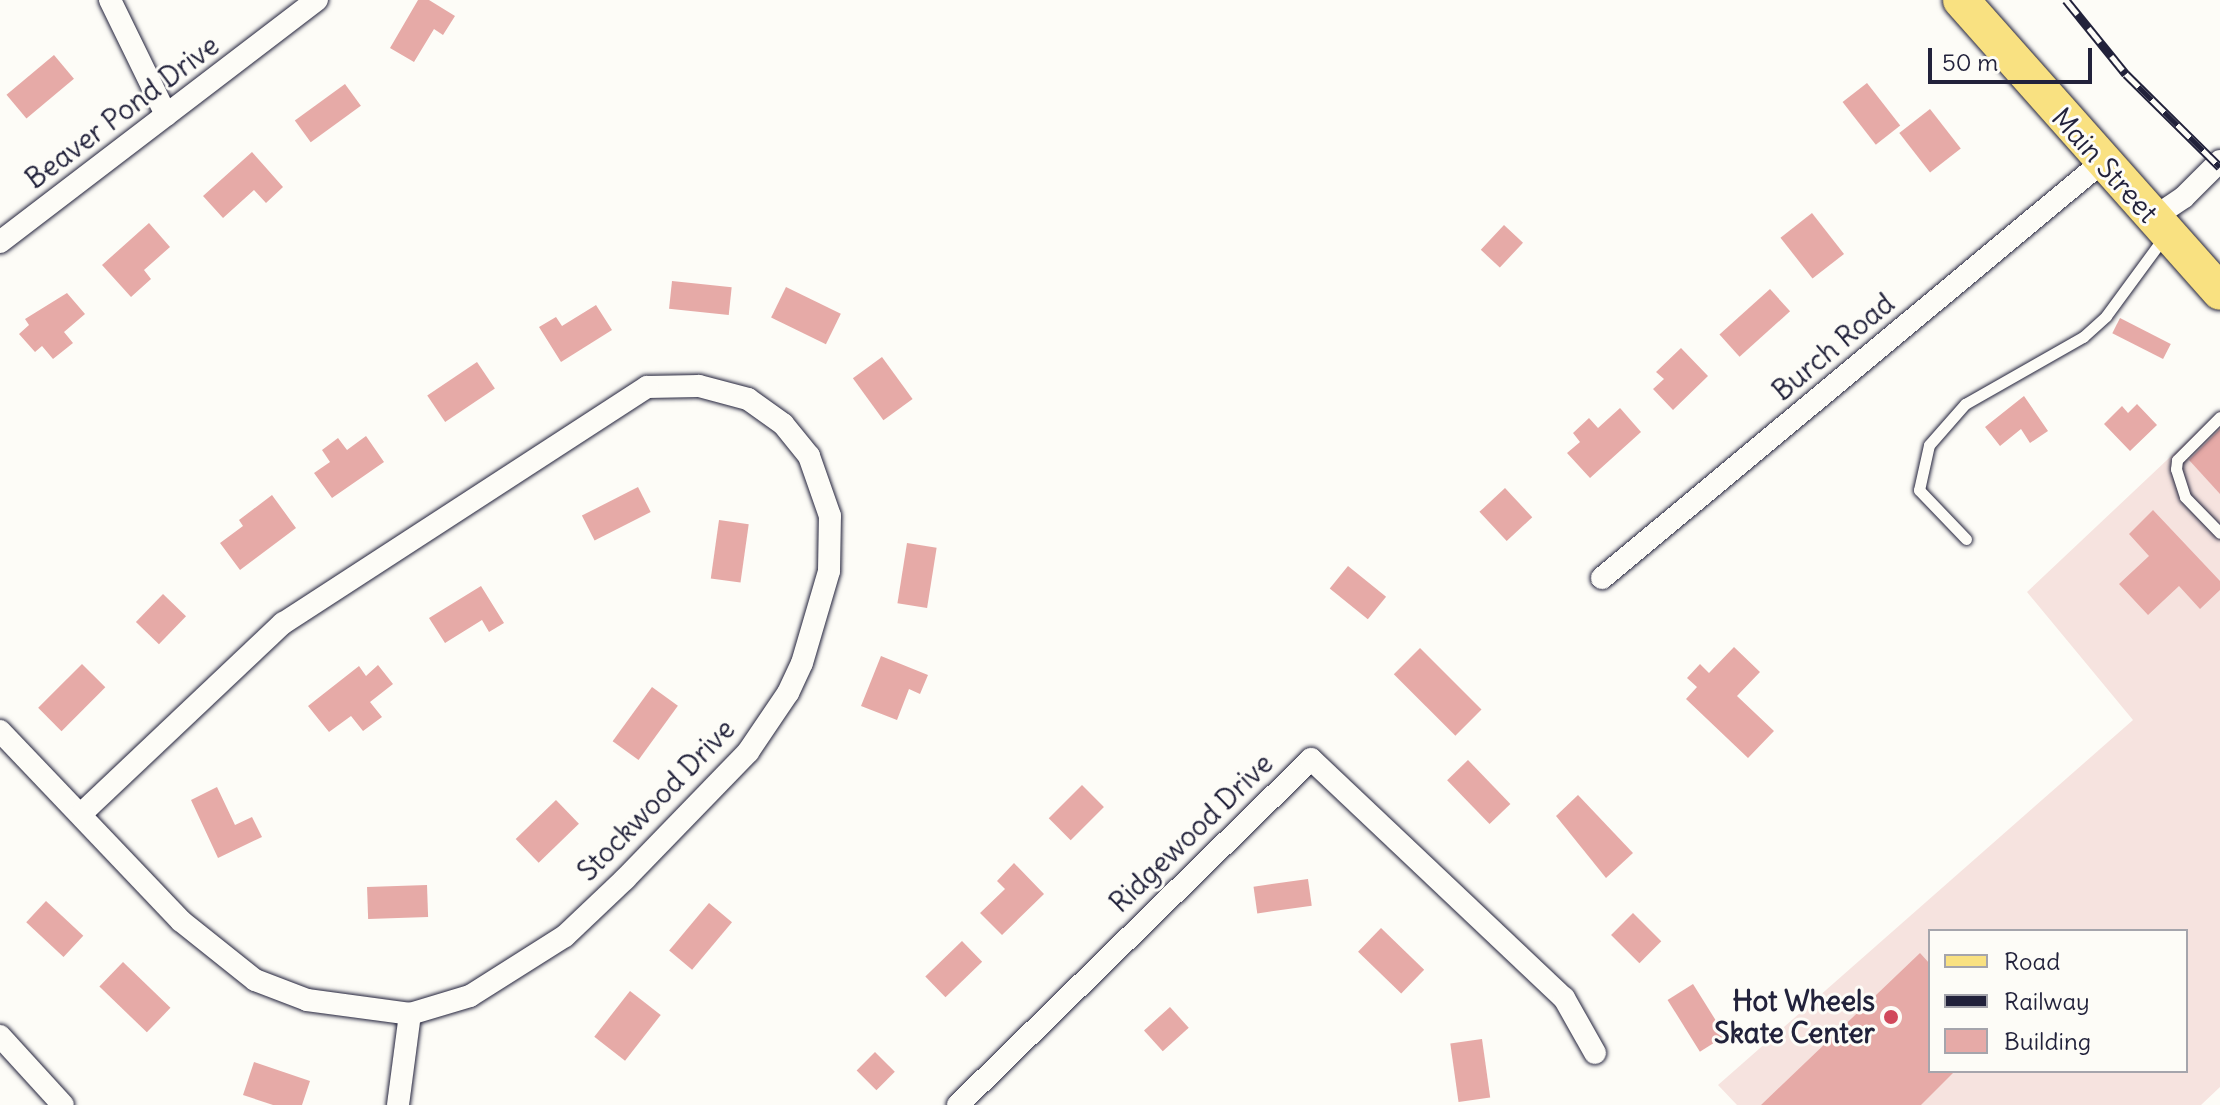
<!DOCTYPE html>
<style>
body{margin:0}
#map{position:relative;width:2220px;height:1105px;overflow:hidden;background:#fdfcf7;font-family:Delius,sans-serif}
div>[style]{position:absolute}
.built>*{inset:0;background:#f6e3df}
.building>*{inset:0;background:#e6aaa7;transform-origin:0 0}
.roads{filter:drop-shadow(0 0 2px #22223b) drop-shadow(0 0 2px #22223b)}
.lane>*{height:11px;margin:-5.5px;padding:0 5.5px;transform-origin:5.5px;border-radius:5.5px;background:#fdfcf7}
.street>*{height:22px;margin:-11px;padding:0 11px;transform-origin:11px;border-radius:11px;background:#fdfcf7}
.primary>*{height:36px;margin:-18px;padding:0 18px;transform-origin:18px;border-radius:18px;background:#f9e181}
.rail>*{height:9px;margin-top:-4.5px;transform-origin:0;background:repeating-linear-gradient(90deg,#fdfcf7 0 18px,#22223b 0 36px);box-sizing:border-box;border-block:2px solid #22223b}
.dots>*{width:22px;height:22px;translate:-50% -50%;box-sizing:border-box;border:4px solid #fdfcf7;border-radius:50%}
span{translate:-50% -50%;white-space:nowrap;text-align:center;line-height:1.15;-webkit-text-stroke:6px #fdfcf7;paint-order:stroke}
.street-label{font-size:28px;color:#22223b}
.poi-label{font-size:28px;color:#22223b;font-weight:700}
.right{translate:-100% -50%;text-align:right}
.legend{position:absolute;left:1928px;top:929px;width:260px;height:144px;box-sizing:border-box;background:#fdfcf7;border:2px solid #a5a5ac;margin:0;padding:10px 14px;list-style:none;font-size:24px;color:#22223b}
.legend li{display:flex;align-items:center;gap:16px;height:40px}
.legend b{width:40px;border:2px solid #a5a5ac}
.scale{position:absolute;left:1928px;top:48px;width:164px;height:36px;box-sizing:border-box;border:4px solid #22223b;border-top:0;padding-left:10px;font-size:24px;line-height:28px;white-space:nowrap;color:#22223b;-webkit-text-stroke:6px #fdfcf7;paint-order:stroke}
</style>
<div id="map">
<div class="built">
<div style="clip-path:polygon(evenodd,2220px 410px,2220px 1087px,2201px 1105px,1737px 1105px,1718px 1085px,2133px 720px,2027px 592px,2220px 410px,1930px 931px,2186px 931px,2186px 1071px,1930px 1071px,1930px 931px)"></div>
</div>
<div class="building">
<div style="clip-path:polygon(418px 0,429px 0,455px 16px,443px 35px,434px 29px,414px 62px,390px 48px)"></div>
<div style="left:54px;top:55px;width:31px;height:62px;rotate:50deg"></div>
<div style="left:1867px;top:83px;width:54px;height:31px;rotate:52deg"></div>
<div style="left:345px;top:84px;width:27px;height:62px;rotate:54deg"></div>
<div style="left:1930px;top:109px;width:50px;height:39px;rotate:52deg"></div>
<div style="clip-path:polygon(252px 152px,283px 187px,266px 203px,254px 190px,223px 218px,203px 196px)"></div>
<div style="left:1812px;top:213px;width:52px;height:40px;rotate:52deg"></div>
<div style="clip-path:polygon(149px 223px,170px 247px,144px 270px,151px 279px,131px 297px,102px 265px)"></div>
<div style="left:1504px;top:225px;width:26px;height:34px;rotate:43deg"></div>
<div style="left:672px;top:281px;width:60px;height:28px;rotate:6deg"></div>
<div style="left:786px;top:287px;width:61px;height:34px;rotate:26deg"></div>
<div style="left:1770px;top:289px;width:30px;height:68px;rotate:48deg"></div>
<div style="clip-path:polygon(67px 293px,85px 314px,64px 332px,73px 343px,53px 359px,42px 346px,35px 352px,19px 334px,29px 325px,25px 319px)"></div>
<div style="clip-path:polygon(596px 305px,612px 330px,561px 362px,539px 327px,556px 317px,562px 326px)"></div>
<div style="left:2120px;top:318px;width:57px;height:17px;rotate:27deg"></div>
<div style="clip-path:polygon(1681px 348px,1708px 376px,1673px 410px,1653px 389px,1664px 379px,1656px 372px)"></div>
<div style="left:882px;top:357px;width:52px;height:36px;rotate:54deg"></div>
<div style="left:477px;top:362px;width:32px;height:60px;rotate:56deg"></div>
<div style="clip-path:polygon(2024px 396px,2048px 431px,2030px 443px,2021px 429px,2000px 446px,1985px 427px)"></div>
<div style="clip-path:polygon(2137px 404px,2157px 425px,2130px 451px,2104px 424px,2122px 406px,2128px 413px)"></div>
<div style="clip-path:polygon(1620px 408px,1641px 432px,1590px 478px,1567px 453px,1580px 442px,1573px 433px,1589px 418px,1598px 428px)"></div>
<div style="clip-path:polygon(2220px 429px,2220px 494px,2189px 460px)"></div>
<div style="clip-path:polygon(366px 436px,384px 462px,332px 498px,314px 473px,330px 462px,322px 450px,338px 438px,347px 450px)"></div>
<div style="left:638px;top:487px;width:28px;height:63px;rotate:63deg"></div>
<div style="left:1505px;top:488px;width:40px;height:35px;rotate:47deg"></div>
<div style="clip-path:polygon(272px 495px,296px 528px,240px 570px,220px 543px,243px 526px,239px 520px)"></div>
<div style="clip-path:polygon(2153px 510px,2220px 581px,2220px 590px,2200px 609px,2179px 586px,2148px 615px,2119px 584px,2149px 556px,2129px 534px)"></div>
<div style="left:719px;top:520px;width:30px;height:59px;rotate:8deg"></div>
<div style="left:907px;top:543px;width:30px;height:61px;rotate:9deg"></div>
<div style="left:1348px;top:566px;width:49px;height:29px;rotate:39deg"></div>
<div style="clip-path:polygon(481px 586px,504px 623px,489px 632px,482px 620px,445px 643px,429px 618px)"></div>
<div style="left:163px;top:594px;width:32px;height:39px;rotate:44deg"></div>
<div style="clip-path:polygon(1734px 647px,1760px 672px,1737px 696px,1774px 731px,1748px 758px,1686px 699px,1697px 687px,1687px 678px,1700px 664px,1709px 673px)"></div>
<div style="left:1420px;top:648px;width:87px;height:37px;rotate:45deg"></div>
<div style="clip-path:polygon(881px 656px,928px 675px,920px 694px,909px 689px,897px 720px,861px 706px)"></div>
<div style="left:82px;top:664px;width:33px;height:62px;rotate:45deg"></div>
<div style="clip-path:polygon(378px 665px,393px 684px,370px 702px,382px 717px,363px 731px,351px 716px,329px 732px,308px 706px,359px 666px,366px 676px)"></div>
<div style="left:652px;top:687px;width:32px;height:67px;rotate:36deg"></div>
<div style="left:1468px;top:760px;width:61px;height:29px;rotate:46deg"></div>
<div style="left:1082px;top:785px;width:31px;height:47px;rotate:45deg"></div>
<div style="clip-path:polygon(217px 787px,235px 825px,252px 817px,262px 837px,218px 858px,191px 800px)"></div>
<div style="clip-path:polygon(1578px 795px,1633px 853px,1606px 878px,1556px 816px)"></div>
<div style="left:556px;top:800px;width:33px;height:56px;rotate:46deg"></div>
<div style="clip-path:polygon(1014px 863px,1044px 894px,1002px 935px,980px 913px,1005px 889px,997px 881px)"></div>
<div style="left:1308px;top:879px;width:27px;height:55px;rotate:82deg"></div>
<div style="left:427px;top:885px;width:32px;height:60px;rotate:88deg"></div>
<div style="left:46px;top:901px;width:51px;height:29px;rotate:43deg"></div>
<div style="left:709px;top:903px;width:30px;height:62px;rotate:40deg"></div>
<div style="left:1633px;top:913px;width:40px;height:31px;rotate:45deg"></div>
<div style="left:1381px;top:928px;width:60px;height:33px;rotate:44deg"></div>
<div style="left:962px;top:941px;width:29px;height:51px;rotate:46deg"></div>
<div style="clip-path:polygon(1920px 953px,1930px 964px,1930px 1071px,1955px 1071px,1921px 1105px,1761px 1105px)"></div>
<div style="left:123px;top:962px;width:66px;height:34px;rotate:44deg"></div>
<div style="left:1693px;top:984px;width:61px;height:30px;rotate:58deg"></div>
<div style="left:630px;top:991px;width:39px;height:58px;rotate:38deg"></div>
<div style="left:1170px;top:1007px;width:28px;height:35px;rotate:48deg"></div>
<div style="left:1482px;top:1039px;width:59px;height:32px;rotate:82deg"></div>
<div style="left:875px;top:1052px;width:28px;height:26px;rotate:45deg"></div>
<div style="clip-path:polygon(254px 1062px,310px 1081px,302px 1105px,273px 1105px,243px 1095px)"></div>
</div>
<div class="roads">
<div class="lane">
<div style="left:2220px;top:417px;width:61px;rotate:135deg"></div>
<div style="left:2177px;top:460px;width:9px;rotate:96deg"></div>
<div style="left:2176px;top:469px;width:29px;rotate:72deg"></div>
<div style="left:2185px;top:497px;width:50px;rotate:45.8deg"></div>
<div style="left:1966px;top:539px;width:68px;rotate:-133.8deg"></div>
<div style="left:1919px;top:490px;width:46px;rotate:-77.5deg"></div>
<div style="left:1929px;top:445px;width:55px;rotate:-48.7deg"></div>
<div style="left:1965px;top:404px;width:136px;rotate:-29.6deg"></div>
<div style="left:2083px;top:337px;width:31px;rotate:-42deg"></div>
<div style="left:2106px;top:316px;width:98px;rotate:-53.7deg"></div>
</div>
<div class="street">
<div style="left:110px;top:0;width:128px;rotate:64deg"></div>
<div style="left:2153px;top:218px;width:37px;rotate:-34deg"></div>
<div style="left:2184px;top:197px;width:51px;rotate:-45deg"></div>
<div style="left:0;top:242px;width:399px;rotate:-37.4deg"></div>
<div style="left:1602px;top:578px;width:650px;rotate:-39.76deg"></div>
<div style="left:0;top:731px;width:262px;rotate:46.4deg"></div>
<div style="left:181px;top:921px;width:95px;rotate:38.6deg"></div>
<div style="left:255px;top:980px;width:56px;rotate:21deg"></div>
<div style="left:307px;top:1000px;width:104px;rotate:7.7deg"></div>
<div style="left:410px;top:1014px;width:63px;rotate:-16.7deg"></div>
<div style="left:470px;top:996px;width:112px;rotate:-32.3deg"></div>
<div style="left:565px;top:936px;width:83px;rotate:-43.5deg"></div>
<div style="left:625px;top:879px;width:177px;rotate:-45.9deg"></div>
<div style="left:748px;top:752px;width:71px;rotate:-55.9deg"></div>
<div style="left:788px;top:693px;width:33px;rotate:-65deg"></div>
<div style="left:802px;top:663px;width:96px;rotate:-73.6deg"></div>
<div style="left:829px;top:571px;width:55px;rotate:-89deg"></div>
<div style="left:830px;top:516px;width:64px;rotate:-109.3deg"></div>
<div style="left:809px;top:456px;width:41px;rotate:-129.1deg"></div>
<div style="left:783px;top:424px;width:43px;rotate:-144.5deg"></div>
<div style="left:748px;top:399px;width:51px;rotate:-165.1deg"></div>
<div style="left:699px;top:386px;width:52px;rotate:178.9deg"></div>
<div style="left:647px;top:387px;width:434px;rotate:147deg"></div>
<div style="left:283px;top:623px;width:277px;rotate:136.6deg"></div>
<div style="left:0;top:1036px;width:93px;rotate:47.6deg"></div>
<div style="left:398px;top:1105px;width:92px;rotate:-82.5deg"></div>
<div style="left:958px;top:1105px;width:494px;rotate:-44.4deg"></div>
<div style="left:1311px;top:759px;width:348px;rotate:43.4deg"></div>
<div style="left:1564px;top:998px;width:63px;rotate:60.6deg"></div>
</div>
<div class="primary">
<div style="left:1961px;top:0;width:390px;rotate:48.4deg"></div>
</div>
</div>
<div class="rail">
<div style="left:2066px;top:0;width:95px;rotate:51deg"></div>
<div style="left:2126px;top:74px;width:132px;rotate:44.7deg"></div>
</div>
<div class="dots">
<div style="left:1891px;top:1017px;background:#d1495b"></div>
</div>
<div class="street-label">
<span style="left:122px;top:112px;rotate:-37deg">Beaver Pond Drive</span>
<span style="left:2105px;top:165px;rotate:48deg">Main Street</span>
<span style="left:1833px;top:347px;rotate:-40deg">Burch Road</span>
<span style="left:656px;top:800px;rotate:-46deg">Stockwood Drive</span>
<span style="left:1191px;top:833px;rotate:-44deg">Ridgewood Drive</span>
</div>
<div class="poi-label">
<span class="right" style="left:1875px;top:1017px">Hot Wheels<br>Skate Center</span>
</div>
<ul class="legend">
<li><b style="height:10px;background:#f9e181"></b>Road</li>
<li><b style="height:10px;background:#22223b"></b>Railway</li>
<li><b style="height:22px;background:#e6aaa7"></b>Building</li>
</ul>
<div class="scale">50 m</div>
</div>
